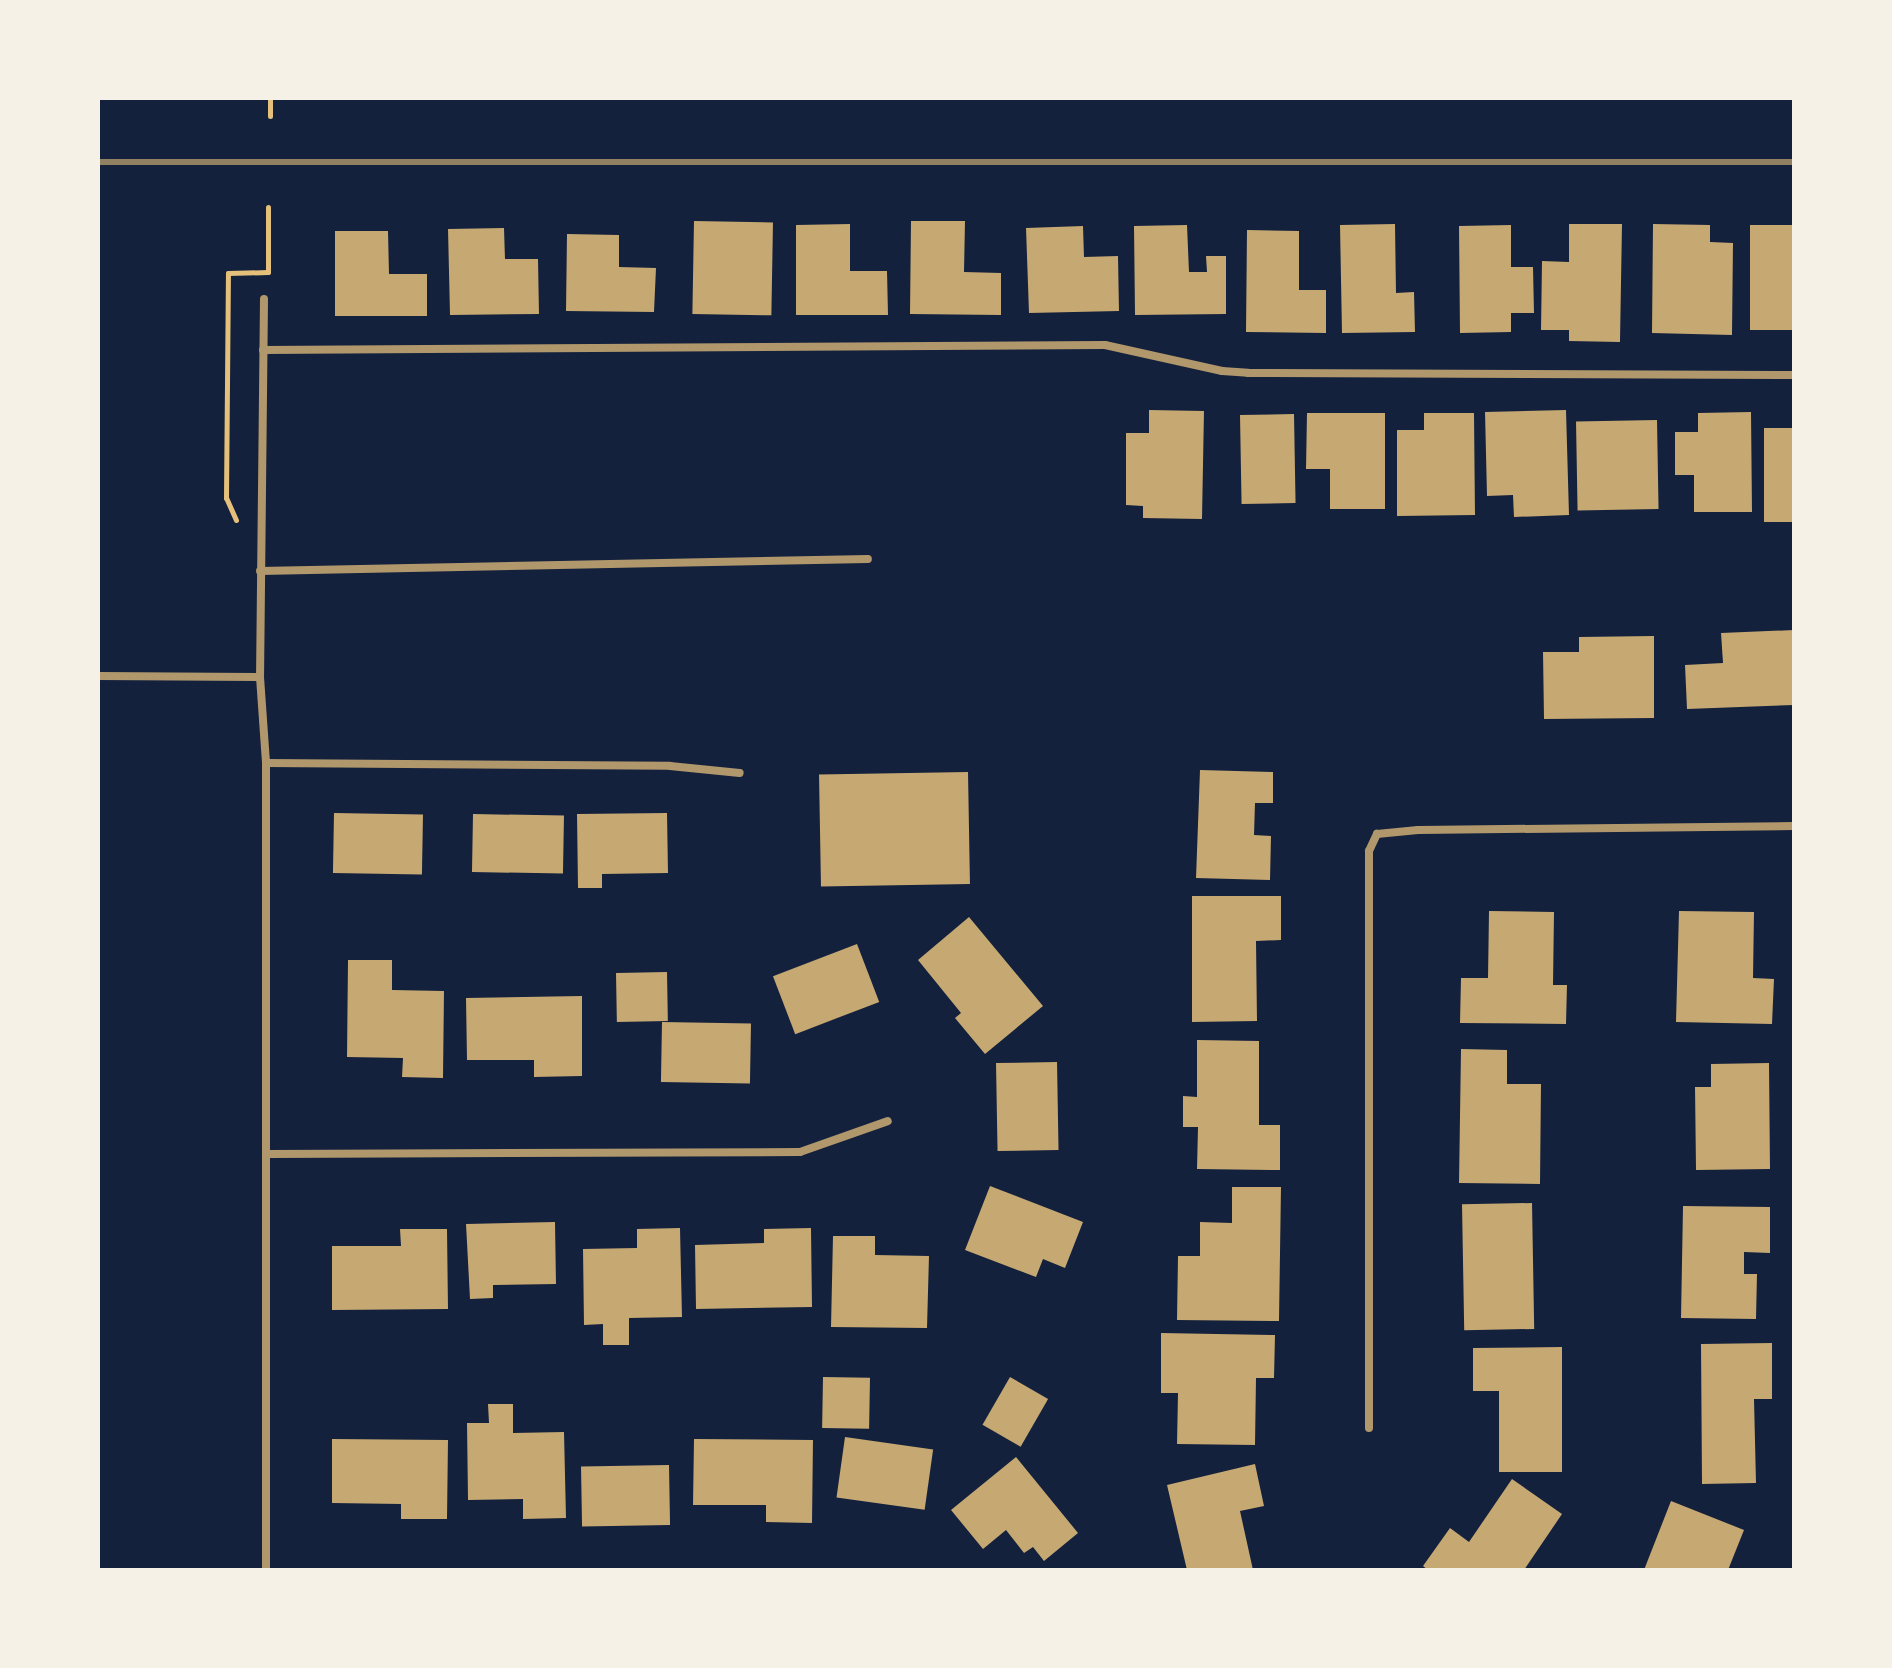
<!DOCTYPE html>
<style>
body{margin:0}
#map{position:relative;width:1892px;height:1668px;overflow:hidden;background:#14213d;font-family:"Asap Condensed",sans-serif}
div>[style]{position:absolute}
.building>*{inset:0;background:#c6a872;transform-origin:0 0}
.path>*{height:5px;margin:-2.5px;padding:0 2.5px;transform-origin:2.5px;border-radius:2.5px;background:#e5c07b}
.minor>*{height:8px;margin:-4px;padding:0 4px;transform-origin:4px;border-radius:4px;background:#b1986c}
.rail>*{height:6px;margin:-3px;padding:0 3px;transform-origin:3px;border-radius:3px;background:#918062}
span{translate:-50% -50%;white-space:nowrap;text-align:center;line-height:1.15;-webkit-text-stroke:8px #f6f1e7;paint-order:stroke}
.frame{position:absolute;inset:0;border:100px solid #f6f1e7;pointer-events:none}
</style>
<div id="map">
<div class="building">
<div style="left:694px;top:221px;width:79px;height:93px;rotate:1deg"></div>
<div style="clip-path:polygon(911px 221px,965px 221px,964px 272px,1001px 273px,1001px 315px,910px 314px)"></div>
<div style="clip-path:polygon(850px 224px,850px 271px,887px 271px,888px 315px,796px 315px,796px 225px)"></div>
<div style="clip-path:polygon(1395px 224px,1396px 293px,1414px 292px,1415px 332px,1342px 333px,1340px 225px)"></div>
<div style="clip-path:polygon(1569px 224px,1622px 224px,1620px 342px,1569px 341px,1569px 330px,1541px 330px,1542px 261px,1569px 262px)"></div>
<div style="clip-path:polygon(1653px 224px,1710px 225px,1710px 242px,1733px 243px,1732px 335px,1652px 333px)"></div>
<div style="clip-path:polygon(1187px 225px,1189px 272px,1207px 272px,1206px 256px,1226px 256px,1226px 314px,1135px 315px,1134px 226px)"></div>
<div style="clip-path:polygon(1511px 225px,1511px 267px,1533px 267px,1534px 313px,1511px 313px,1511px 332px,1460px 333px,1459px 226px)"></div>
<div style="left:1750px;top:225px;width:44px;height:105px"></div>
<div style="clip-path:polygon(1083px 226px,1084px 257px,1118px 256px,1119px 311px,1029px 313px,1026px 228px)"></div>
<div style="clip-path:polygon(504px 228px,505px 259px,538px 259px,539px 314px,450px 315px,448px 229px)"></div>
<div style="clip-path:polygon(1247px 230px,1299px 231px,1299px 290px,1326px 290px,1326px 333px,1246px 332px)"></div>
<div style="clip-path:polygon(335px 231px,388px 231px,389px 274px,427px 274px,427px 316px,335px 316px)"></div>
<div style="clip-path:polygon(567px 234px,619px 235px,619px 267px,656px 268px,654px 312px,566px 311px)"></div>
<div style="clip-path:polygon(1149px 410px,1204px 411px,1202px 519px,1143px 518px,1143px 506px,1126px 505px,1126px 433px,1149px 433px)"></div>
<div style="clip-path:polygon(1566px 410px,1569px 515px,1514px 517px,1513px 495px,1487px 496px,1485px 412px)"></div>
<div style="clip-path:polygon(1751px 412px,1752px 512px,1694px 512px,1694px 475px,1675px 475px,1675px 432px,1698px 432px,1698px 413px)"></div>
<div style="clip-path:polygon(1307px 413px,1385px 413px,1385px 509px,1330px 509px,1330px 469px,1306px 469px)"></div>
<div style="clip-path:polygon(1424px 413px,1474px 413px,1475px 515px,1397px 516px,1397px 430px,1424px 430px)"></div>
<div style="left:1294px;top:414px;width:89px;height:54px;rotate:89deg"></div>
<div style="left:1657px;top:420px;width:89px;height:81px;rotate:89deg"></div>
<div style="left:1794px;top:428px;width:94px;height:30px;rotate:90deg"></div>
<div style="clip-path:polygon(1794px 630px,1794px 705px,1687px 709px,1685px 665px,1723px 663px,1721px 633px)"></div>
<div style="clip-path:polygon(1654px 636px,1654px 718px,1544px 719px,1543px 652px,1579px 652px,1579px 637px)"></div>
<div style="clip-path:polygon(1200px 770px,1273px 772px,1273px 803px,1255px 803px,1254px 835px,1271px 836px,1270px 880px,1196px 878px)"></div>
<div style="left:968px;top:772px;width:112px;height:149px;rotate:89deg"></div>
<div style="left:334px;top:813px;width:89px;height:60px;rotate:1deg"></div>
<div style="clip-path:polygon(667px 813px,668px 873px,602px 874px,602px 888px,578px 888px,577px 814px)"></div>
<div style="left:473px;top:814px;width:91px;height:58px;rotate:1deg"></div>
<div style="clip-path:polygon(1192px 896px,1281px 896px,1281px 940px,1256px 941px,1257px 1021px,1192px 1022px)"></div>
<div style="clip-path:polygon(1489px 911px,1554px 912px,1553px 985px,1567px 985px,1566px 1024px,1460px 1023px,1461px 978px,1488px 978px)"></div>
<div style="clip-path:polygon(1679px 911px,1754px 912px,1753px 978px,1774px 979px,1772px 1024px,1676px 1022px)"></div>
<div style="clip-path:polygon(969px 917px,1043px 1006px,985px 1054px,955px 1018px,961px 1013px,918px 960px)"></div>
<div style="left:857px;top:944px;width:62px;height:90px;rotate:69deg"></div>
<div style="clip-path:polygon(348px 960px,392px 960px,392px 990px,444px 991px,443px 1078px,402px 1077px,403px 1058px,347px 1057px)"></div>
<div style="left:667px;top:972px;width:49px;height:51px;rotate:89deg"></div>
<div style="clip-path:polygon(582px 996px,582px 1076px,534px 1077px,534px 1060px,467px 1060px,466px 998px)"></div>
<div style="left:662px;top:1022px;width:89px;height:60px;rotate:1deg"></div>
<div style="clip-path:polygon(1197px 1040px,1259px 1041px,1259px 1125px,1280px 1125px,1280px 1170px,1197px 1169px,1198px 1127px,1183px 1127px,1183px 1096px,1197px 1097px)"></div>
<div style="clip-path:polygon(1461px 1049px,1507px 1050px,1507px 1084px,1541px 1084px,1540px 1184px,1459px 1183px)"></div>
<div style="left:1057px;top:1062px;width:88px;height:61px;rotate:89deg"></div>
<div style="clip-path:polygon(1769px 1063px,1770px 1169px,1696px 1170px,1695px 1087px,1711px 1087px,1711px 1064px)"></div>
<div style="clip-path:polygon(990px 1186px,1083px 1222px,1065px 1268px,1043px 1259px,1036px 1277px,965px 1250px)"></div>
<div style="clip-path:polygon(1232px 1187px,1281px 1187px,1279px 1321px,1177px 1320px,1178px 1256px,1200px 1256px,1200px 1222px,1232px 1223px)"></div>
<div style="left:1532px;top:1203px;width:126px;height:70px;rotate:89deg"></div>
<div style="clip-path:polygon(1683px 1206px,1770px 1207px,1770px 1253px,1744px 1252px,1744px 1274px,1757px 1274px,1756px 1319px,1681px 1318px)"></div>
<div style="clip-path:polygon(555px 1222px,556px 1284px,493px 1285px,493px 1298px,470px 1299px,466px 1224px)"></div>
<div style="clip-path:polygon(680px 1228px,682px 1317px,629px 1318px,629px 1345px,603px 1345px,603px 1324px,584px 1325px,583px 1249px,637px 1248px,637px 1229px)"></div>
<div style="clip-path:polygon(811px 1228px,812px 1307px,696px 1309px,695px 1245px,764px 1243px,764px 1229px)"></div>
<div style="clip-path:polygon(400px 1229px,447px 1229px,448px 1309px,332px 1310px,332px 1246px,401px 1246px)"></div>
<div style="clip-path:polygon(833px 1236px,875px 1236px,875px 1255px,929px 1256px,927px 1328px,831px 1327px)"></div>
<div style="clip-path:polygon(1161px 1333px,1275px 1335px,1274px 1378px,1256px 1378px,1255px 1445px,1177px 1444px,1178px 1393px,1161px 1393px)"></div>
<div style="clip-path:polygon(1772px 1343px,1772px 1399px,1754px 1399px,1756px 1483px,1702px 1484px,1701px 1344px)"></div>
<div style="clip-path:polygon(1562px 1347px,1562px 1472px,1499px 1472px,1499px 1391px,1473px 1391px,1473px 1348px)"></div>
<div style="left:823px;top:1377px;width:47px;height:51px;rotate:1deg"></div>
<div style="left:1010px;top:1377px;width:44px;height:55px;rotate:30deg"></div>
<div style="clip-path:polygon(488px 1404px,513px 1404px,513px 1433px,564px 1432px,566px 1518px,523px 1519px,523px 1499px,468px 1500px,467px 1423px,489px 1423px)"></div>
<div style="left:845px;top:1437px;width:89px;height:61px;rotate:8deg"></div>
<div style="clip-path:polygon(332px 1439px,448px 1440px,447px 1519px,401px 1519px,401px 1504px,332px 1503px)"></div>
<div style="clip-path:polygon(694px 1439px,813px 1440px,812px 1523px,766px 1522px,766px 1505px,693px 1505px)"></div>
<div style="clip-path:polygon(1016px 1457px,1078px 1533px,1044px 1561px,1033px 1547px,1024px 1553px,1006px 1530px,983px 1549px,951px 1510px)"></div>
<div style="clip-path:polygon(1255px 1464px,1264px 1506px,1240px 1511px,1253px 1570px,1187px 1570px,1167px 1485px)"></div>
<div style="left:669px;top:1465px;width:60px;height:88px;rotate:89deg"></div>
<div style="clip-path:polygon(1512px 1479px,1562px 1514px,1524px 1570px,1428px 1570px,1423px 1566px,1450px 1528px,1469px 1542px)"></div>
<div style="clip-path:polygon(1671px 1501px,1744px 1530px,1728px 1570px,1644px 1570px)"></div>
</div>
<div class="path">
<div style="left:270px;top:98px;width:18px;rotate:90deg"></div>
<div style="left:236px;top:520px;width:24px;rotate:-114deg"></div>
<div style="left:226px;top:498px;width:225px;rotate:-89.5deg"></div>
<div style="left:228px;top:273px;width:40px;rotate:-1.4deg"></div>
<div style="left:268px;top:272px;width:65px;rotate:-90deg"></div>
</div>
<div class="minor">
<div style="left:264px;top:299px;width:378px;rotate:90.6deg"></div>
<div style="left:260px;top:677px;width:86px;rotate:86deg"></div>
<div style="left:266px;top:763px;width:807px;rotate:90deg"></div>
<div style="left:263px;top:350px;width:842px;rotate:-0.34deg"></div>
<div style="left:1105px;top:345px;width:120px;rotate:12.5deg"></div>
<div style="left:1222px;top:371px;width:26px;rotate:4deg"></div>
<div style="left:1248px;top:373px;width:546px;rotate:0.21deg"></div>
<div style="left:260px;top:571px;width:608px;rotate:-1.13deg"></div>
<div style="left:98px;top:676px;width:162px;rotate:0.4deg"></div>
<div style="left:266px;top:763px;width:404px;rotate:0.4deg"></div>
<div style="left:670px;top:766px;width:70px;rotate:5.7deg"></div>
<div style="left:267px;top:1154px;width:533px;rotate:-0.21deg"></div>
<div style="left:800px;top:1152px;width:93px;rotate:-19.4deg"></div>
<div style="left:1369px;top:1428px;width:577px;rotate:-90deg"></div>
<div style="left:1369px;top:851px;width:19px;rotate:-65deg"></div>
<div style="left:1377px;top:834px;width:41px;rotate:-5.6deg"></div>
<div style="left:1418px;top:830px;width:376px;rotate:-0.6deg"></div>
</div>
<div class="rail">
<div style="left:98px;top:162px;width:1696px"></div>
</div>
<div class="frame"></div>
</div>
